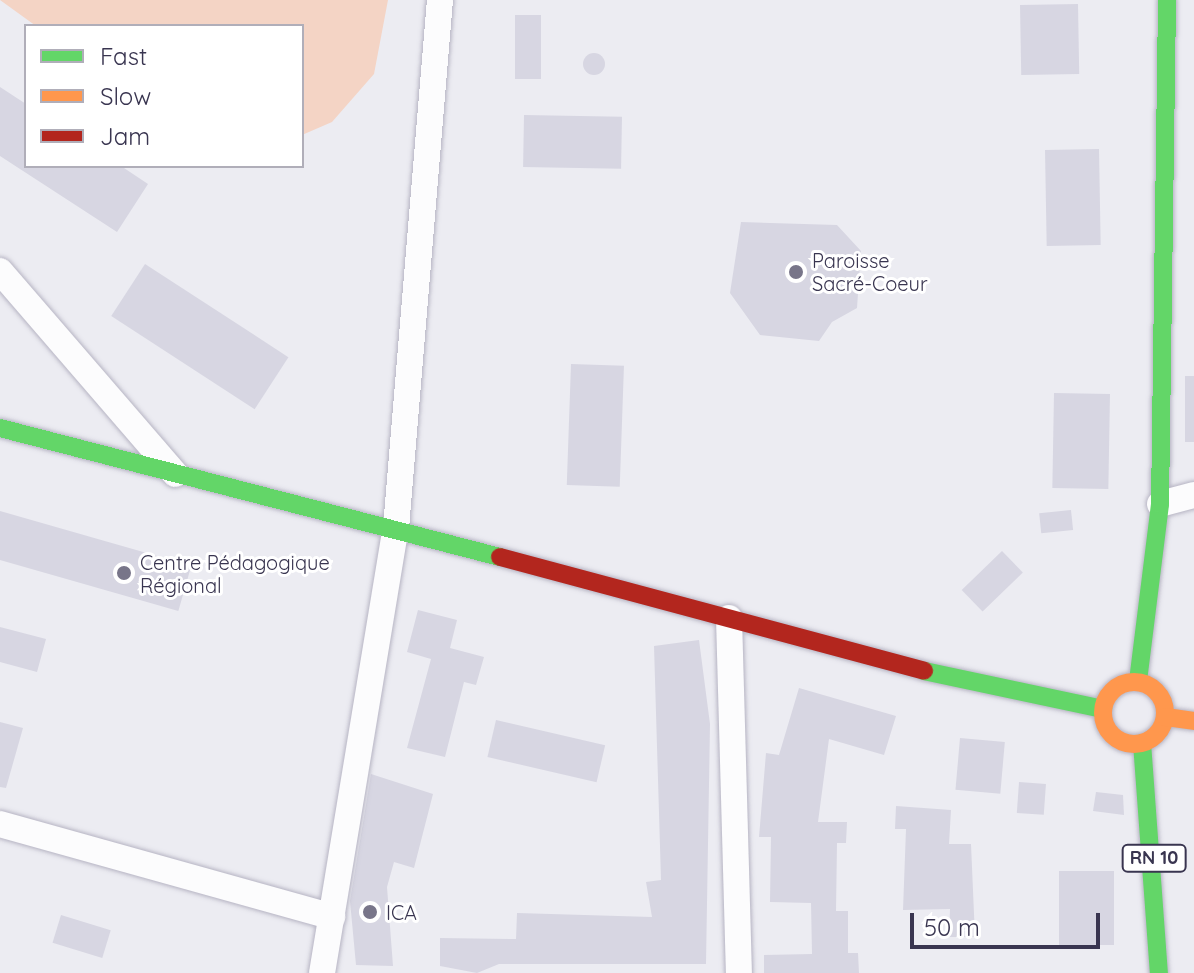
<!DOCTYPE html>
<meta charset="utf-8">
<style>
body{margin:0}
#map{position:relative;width:1194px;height:973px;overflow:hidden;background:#ececf2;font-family:Quicksand,sans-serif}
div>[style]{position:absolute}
.green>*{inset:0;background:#f4d4c5}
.building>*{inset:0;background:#d7d6e2;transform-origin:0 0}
.round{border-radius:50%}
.roads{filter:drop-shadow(0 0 2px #b6b4c3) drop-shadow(0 0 2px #b6b4c3)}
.street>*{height:26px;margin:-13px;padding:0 13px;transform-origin:13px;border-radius:13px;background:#fcfcfd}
.fast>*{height:18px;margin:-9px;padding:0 9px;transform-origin:9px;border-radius:9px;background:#63d668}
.slow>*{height:18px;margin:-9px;padding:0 9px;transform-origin:9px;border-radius:9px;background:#ff974d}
.slow>.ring{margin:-9px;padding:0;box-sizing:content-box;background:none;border:18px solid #ff974d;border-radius:50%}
.jam>*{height:18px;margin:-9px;padding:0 9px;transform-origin:9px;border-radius:9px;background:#b3261e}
.dots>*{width:22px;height:22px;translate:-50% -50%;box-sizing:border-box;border:4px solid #fff;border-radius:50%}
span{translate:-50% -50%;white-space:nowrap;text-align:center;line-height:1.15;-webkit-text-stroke:6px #fff;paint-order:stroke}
.shield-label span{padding:2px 6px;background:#fff;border:2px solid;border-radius:6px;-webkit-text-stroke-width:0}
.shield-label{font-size:18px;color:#393550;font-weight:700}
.poi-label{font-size:20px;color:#393550}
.left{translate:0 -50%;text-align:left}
.legend{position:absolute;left:24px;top:24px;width:280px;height:144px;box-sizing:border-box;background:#fff;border:2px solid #b0aeb9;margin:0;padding:10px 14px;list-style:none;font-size:24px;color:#393550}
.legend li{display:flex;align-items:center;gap:16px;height:40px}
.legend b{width:40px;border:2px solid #b0aeb9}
.scale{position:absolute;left:910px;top:913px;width:190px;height:36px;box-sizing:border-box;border:4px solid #393550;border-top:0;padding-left:10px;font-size:24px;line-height:28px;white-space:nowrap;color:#393550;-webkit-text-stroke:6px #fff;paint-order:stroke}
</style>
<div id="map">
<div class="green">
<div style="clip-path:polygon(0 0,388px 0,374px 74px,332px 122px,302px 135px,302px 26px,36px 26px)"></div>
</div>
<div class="building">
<div style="left:1078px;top:4px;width:70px;height:58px;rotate:89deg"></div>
<div style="left:515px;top:15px;width:26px;height:64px"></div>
<div class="round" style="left:583px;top:53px;width:22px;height:22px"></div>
<div style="clip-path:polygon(0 87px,26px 104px,26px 166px,121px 166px,148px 184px,117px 232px,0 156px)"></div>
<div style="left:524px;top:115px;width:98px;height:52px;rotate:1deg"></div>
<div style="left:1099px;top:149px;width:96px;height:54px;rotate:89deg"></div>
<div style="clip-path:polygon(741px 222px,837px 225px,861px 251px,857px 308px,832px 322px,819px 341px,760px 335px,730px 293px)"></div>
<div style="left:145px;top:264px;width:171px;height:62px;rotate:33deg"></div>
<div style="left:571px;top:364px;width:53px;height:121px;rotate:2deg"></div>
<div style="left:1185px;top:376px;width:9px;height:66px"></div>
<div style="left:1054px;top:393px;width:56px;height:95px;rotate:1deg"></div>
<div style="left:1071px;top:510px;width:20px;height:32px;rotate:84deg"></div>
<div style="left:0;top:511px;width:199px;height:47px;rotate:16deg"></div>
<div style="left:1002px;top:551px;width:30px;height:56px;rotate:46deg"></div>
<div style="clip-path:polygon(418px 610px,457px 620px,450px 648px,484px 657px,476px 685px,464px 682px,445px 757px,407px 748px,431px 659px,407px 652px)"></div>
<div style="clip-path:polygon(0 627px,46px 639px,37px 672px,0 662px)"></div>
<div style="clip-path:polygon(699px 640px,710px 724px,706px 964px,499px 964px,477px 973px,440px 966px,440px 938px,516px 939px,517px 913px,652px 917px,646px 882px,661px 880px,654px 646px)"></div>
<div style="clip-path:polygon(799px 688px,896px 716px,884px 755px,829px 739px,818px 822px,847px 822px,846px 843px,837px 843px,836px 911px,848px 911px,848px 953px,858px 953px,859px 973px,764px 973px,764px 955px,812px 954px,811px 903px,770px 902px,771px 837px,759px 837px,766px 753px,779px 755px)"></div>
<div style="left:496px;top:720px;width:112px;height:38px;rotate:13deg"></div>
<div style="clip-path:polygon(0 722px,23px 728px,6px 788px,0 787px)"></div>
<div style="left:960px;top:738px;width:45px;height:52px;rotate:5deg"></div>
<div style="clip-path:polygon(371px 774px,433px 794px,414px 868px,394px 862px,387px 887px,393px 966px,356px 965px,350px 901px)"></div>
<div style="left:1019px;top:782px;width:27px;height:31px;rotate:4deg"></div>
<div style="clip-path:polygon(1096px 792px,1123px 795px,1124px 815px,1093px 811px)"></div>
<div style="clip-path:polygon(896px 806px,951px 810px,949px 844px,971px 844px,975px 937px,949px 937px,950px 909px,903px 910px,906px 829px,895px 829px)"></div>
<div style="left:1059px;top:871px;width:55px;height:74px"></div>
<div style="left:61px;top:915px;width:52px;height:29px;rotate:17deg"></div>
</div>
<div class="roads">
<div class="street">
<div style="left:0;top:271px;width:268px;rotate:49.2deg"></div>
<div style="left:1160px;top:504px;width:35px;rotate:-15deg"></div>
<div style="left:729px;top:618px;width:355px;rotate:88.4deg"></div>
<div style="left:0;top:824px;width:345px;rotate:15.6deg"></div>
<div style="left:322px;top:973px;width:451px;rotate:-80.6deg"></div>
<div style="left:396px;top:528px;width:530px;rotate:-85.24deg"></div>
</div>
<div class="fast">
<div style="left:0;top:428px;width:516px;rotate:14.47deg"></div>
<div style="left:924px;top:671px;width:183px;rotate:12deg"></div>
<div style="left:1138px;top:681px;width:178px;rotate:-82.9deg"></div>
<div style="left:1160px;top:504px;width:504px;rotate:-89.2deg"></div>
<div style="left:1142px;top:743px;width:231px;rotate:85.8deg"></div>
</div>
<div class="slow">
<div class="ring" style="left:1103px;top:682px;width:44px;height:44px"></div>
<div style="left:1166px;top:717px;width:28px;rotate:8deg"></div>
</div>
<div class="jam">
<div style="left:500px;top:557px;width:439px;rotate:15deg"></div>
</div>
</div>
<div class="dots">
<div style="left:796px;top:272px;background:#787589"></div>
<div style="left:124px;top:573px;background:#787589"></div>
<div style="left:370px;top:912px;background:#787589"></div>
</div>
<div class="shield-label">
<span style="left:1154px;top:858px">RN 10</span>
</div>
<div class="poi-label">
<span class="left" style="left:812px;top:272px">Paroisse<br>Sacré-Coeur</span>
<span class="left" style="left:140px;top:574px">Centre Pédagogique<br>Régional</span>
<span class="left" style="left:386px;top:912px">ICA</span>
</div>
<ul class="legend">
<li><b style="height:10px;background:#63d668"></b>Fast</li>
<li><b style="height:10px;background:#ff974d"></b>Slow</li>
<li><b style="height:10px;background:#b3261e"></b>Jam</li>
</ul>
<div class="scale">50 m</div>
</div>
